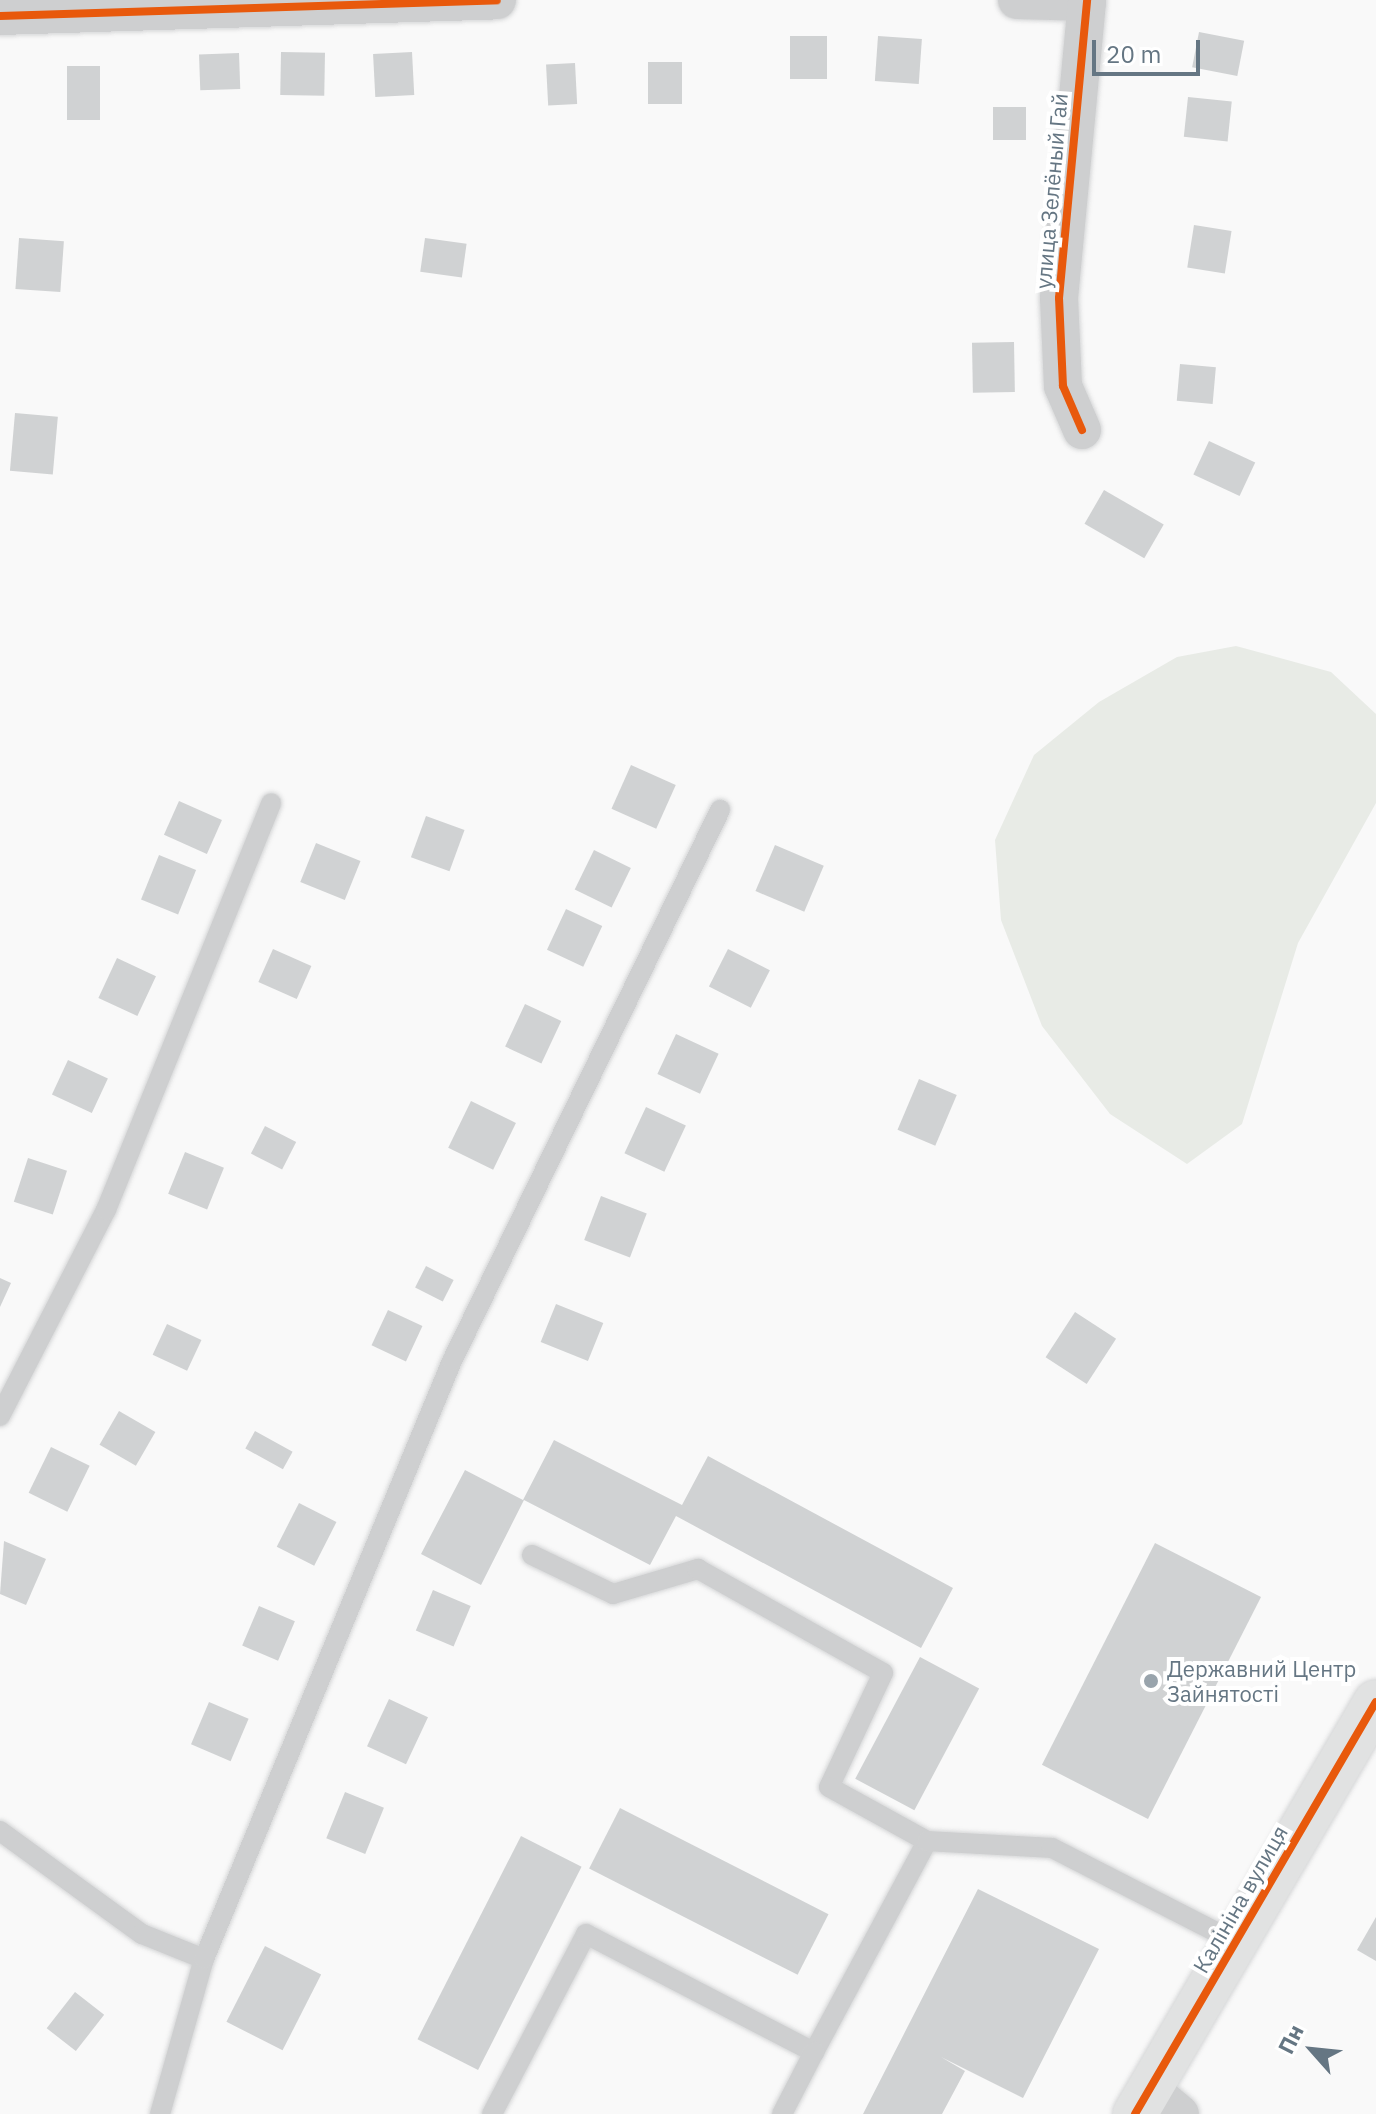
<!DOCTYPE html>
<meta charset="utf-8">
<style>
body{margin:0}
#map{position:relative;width:1376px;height:2114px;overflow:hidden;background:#f9f9f9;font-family:"IBM Plex Sans",sans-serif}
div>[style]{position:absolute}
.green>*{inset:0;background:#e8ebe6}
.building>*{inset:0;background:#d0d2d3;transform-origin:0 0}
.roads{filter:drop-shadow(0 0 2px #d5d6d7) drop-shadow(0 0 2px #d5d6d7)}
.lane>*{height:20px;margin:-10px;padding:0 10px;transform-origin:10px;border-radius:10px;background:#cecfd0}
.street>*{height:38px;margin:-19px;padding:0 19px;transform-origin:19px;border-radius:19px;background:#cecfd0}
.secondary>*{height:44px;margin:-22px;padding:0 22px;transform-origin:22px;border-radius:22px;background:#e1e2e2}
.cycleway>*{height:8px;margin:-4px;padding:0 4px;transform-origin:4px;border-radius:4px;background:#e8590c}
.dots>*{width:22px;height:22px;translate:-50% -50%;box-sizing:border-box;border:4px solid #fff;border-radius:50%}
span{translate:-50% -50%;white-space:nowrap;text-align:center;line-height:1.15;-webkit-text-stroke:8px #fff;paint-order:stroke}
.street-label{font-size:22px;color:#657683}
.poi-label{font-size:22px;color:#657683}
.left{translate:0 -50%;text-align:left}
.north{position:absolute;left:1272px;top:2010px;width:80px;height:80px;-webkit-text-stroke:6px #fff;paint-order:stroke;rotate:297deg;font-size:22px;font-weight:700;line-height:32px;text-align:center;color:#657683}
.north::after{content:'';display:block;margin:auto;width:28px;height:36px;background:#657683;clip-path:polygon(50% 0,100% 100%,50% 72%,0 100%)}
.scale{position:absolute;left:1092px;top:40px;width:108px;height:36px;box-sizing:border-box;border:4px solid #657683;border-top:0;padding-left:10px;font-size:24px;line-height:28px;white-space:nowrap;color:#657683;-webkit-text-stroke:6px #fff;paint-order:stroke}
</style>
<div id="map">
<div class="green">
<div style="clip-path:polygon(1236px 646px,1331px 672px,1376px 714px,1376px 803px,1298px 943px,1242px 1124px,1187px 1164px,1110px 1114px,1042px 1026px,1001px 920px,995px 840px,1034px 755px,1099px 702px,1177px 657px)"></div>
</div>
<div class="building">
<div style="left:1199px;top:32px;width:46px;height:36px;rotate:11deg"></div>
<div style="left:790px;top:36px;width:37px;height:43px"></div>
<div style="left:878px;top:36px;width:44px;height:45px;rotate:4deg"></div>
<div style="left:281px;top:52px;width:44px;height:43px;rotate:1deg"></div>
<div style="left:412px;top:52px;width:43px;height:39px;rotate:87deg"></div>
<div style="left:239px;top:53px;width:36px;height:40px;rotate:88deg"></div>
<div style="left:648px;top:62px;width:34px;height:42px"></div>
<div style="left:575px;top:63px;width:41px;height:29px;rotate:87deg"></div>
<div style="left:100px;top:66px;width:54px;height:33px;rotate:90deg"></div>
<div style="left:1188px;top:97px;width:44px;height:40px;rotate:6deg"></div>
<div style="left:993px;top:107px;width:33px;height:33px"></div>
<div style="left:1194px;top:225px;width:38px;height:43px;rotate:9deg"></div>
<div style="left:19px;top:238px;width:45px;height:51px;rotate:4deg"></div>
<div style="left:425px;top:238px;width:42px;height:34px;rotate:8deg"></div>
<div style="left:1014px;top:342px;width:50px;height:42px;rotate:89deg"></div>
<div style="left:1180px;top:364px;width:36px;height:37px;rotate:5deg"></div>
<div style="left:15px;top:413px;width:43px;height:58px;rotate:5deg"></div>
<div style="left:1209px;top:441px;width:51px;height:37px;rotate:25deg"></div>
<div style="left:1104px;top:490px;width:69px;height:39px;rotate:30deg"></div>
<div style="left:631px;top:765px;width:49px;height:48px;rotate:24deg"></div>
<div style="left:179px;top:801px;width:47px;height:37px;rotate:24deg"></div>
<div style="left:426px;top:816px;width:41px;height:44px;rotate:20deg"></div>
<div style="left:316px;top:843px;width:48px;height:42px;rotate:22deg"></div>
<div style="left:775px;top:845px;width:53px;height:50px;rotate:23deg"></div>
<div style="left:594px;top:850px;width:41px;height:44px;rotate:26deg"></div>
<div style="left:159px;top:855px;width:40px;height:48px;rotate:22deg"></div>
<div style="left:566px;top:909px;width:40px;height:45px;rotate:25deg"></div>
<div style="left:273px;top:949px;width:42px;height:36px;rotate:24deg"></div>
<div style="left:728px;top:949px;width:47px;height:42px;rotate:27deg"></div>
<div style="left:117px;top:958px;width:43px;height:44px;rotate:25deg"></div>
<div style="left:525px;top:1004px;width:40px;height:47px;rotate:25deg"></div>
<div style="left:676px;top:1034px;width:47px;height:44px;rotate:25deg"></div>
<div style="left:68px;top:1060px;width:44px;height:38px;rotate:25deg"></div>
<div style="left:919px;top:1079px;width:41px;height:55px;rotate:23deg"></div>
<div style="left:471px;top:1101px;width:50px;height:52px;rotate:26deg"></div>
<div style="left:646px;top:1107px;width:44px;height:51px;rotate:25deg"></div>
<div style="left:265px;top:1126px;width:35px;height:31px;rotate:27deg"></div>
<div style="left:185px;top:1152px;width:42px;height:45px;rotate:22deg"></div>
<div style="left:28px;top:1158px;width:41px;height:46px;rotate:18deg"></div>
<div style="left:601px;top:1196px;width:49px;height:47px;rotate:21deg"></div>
<div style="left:426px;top:1266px;width:31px;height:24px;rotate:27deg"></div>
<div style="clip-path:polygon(0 1278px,11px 1283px,0 1307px)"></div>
<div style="left:556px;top:1304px;width:51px;height:41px;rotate:22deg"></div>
<div style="left:388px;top:1310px;width:38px;height:39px;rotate:25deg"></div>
<div style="left:1075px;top:1312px;width:49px;height:54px;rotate:33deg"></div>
<div style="left:167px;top:1324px;width:38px;height:34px;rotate:25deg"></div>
<div style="left:119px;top:1411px;width:42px;height:39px;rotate:30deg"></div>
<div style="left:255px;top:1431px;width:43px;height:20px;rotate:29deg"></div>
<div style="clip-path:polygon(554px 1440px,682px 1505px,708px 1456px,953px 1588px,921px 1648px,676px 1516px,650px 1565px,524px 1500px,481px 1585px,421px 1554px,465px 1470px,523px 1500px)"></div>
<div style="left:51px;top:1447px;width:43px;height:51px;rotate:26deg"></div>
<div style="left:299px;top:1503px;width:42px;height:49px;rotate:27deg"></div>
<div style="clip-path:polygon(4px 1541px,46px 1559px,26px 1605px,0 1594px)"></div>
<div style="left:1155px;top:1543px;width:119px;height:249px;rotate:27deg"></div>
<div style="left:433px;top:1590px;width:41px;height:44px;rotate:23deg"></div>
<div style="left:259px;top:1606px;width:39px;height:43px;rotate:23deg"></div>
<div style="left:920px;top:1657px;width:67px;height:138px;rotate:28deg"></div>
<div style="left:389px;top:1699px;width:43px;height:52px;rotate:25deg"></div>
<div style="left:209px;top:1702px;width:43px;height:46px;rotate:23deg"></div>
<div style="left:345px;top:1792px;width:42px;height:50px;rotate:22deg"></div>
<div style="left:620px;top:1808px;width:234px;height:68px;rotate:27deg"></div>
<div style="left:521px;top:1836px;width:68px;height:228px;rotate:27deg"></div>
<div style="clip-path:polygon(978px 1889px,1099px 1949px,1023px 2098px,941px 2057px,965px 2071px,942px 2114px,863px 2114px)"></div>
<div style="clip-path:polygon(1376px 1917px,1376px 1961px,1357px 1950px)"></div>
<div style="left:265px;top:1946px;width:63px;height:85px;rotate:27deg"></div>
<div style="left:75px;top:1992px;width:37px;height:46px;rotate:38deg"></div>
</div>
<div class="roads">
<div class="lane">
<div style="left:0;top:1416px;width:232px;rotate:-62.8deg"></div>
<div style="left:106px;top:1210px;width:439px;rotate:-67.9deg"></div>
<div style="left:532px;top:1555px;width:90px;rotate:25.7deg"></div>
<div style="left:613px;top:1594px;width:89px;rotate:-16.4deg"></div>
<div style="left:698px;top:1569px;width:212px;rotate:29.3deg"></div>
<div style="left:883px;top:1673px;width:126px;rotate:115.3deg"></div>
<div style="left:829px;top:1787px;width:112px;rotate:28.9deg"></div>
<div style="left:0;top:1831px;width:175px;rotate:36deg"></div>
<div style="left:142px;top:1934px;width:67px;rotate:22deg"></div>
<div style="left:814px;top:2052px;width:239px;rotate:-61.8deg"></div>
<div style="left:927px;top:1841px;width:125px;rotate:3.2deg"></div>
<div style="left:1052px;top:1848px;width:207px;rotate:27.1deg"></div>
<div style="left:160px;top:2114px;width:161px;rotate:-74.2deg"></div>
<div style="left:204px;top:1959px;width:647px;rotate:-67.48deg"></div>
<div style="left:452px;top:1361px;width:613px;rotate:-64.06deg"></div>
<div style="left:492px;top:2114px;width:203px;rotate:-62.4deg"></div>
<div style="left:586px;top:1934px;width:257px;rotate:27.4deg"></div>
<div style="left:814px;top:2052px;width:70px;rotate:117.3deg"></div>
</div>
<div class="street">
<div style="left:1017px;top:0;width:70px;rotate:1.6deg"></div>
<div style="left:0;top:16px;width:497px;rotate:-1.8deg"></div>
<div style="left:1082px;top:430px;width:48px;rotate:-113.4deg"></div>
<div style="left:1063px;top:386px;width:88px;rotate:-92.6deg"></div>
<div style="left:1059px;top:298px;width:299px;rotate:-84.6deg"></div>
<div style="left:1150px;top:2089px;width:39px;rotate:40deg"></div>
</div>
<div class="secondary">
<div style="left:1135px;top:2114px;width:477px;rotate:-59.7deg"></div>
</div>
</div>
<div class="cycleway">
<div style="left:0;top:16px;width:497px;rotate:-1.8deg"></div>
<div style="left:1082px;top:430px;width:48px;rotate:-113.4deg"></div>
<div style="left:1063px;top:386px;width:88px;rotate:-92.6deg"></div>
<div style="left:1059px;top:298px;width:299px;rotate:-84.6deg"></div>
<div style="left:1135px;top:2114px;width:477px;rotate:-59.7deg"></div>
</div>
<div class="dots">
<div style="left:1151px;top:1681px;background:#99a4ac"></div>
</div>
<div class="street-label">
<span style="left:1051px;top:191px;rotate:-85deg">улица Зелёный Гай</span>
<span style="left:1240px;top:1899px;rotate:-60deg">Калініна вулиця</span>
</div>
<div class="poi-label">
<span class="left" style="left:1167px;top:1681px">Державний Центр<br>Зайнятості</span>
</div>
<div class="north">Пн</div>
<div class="scale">20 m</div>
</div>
